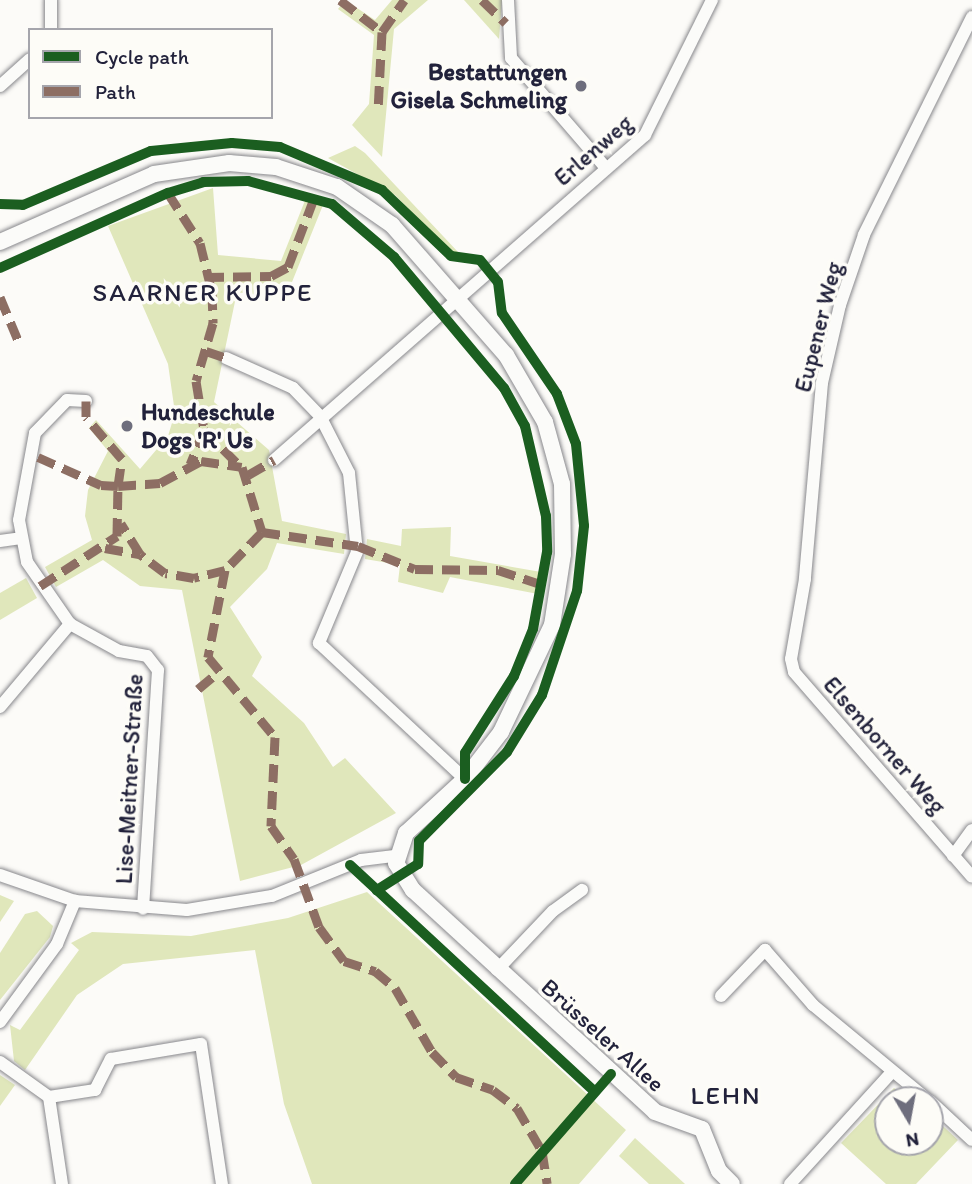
<!DOCTYPE html>
<meta charset="utf-8">
<style>
body{margin:0}
#map{position:relative;width:972px;height:1184px;overflow:hidden;background:#fcfbf8;font-family:Itim,sans-serif}
div>[style]{position:absolute}
.green>*{inset:0;background:#e0e7bb}
.roads{filter:drop-shadow(0 0 2px #88888c) drop-shadow(0 0 2px #88888c)}
.minor>*{height:12px;margin:-6px;padding:0 6px;transform-origin:6px;border-radius:6px;background:#fbfbf9}
.tertiary>*{height:16px;margin:-8px;padding:0 8px;transform-origin:8px;border-radius:8px;background:#fbfbf9}
.quiet>*{height:9px;margin-top:-4.5px;transform-origin:0;background:repeating-linear-gradient(90deg,#8d6e63 0 18px,transparent 0 27px)}
.cycleway>*{height:10px;margin:-5px;padding:0 5px;transform-origin:5px;border-radius:5px;background:#1b5e20}
.dots>*{width:19px;height:19px;translate:-50% -50%;box-sizing:border-box;border:4px solid #fdfcf7;border-radius:50%}
span{translate:-50% -50%;white-space:nowrap;text-align:center;line-height:1.15;-webkit-text-stroke:7px #fdfcf7;paint-order:stroke}
.poi-label{font-size:24px;color:#22223b;font-weight:700}
.right{translate:-100% -50%;text-align:right}
.left{translate:0 -50%;text-align:left}
.street-label{font-size:24px;color:#22223b}
.neighbourhood-label{font-size:26px;color:#22223b;letter-spacing:2px}
.legend{position:absolute;left:28px;top:28px;width:245px;height:91px;box-sizing:border-box;background:#fdfcf7;border:2px solid #a5a5ac;margin:0;padding:9px 12px;list-style:none;font-size:21px;color:#22223b}
.legend li{display:flex;align-items:center;gap:14px;height:35px}
.legend b{width:35px;border:2px solid #a5a5ac}
.north{position:absolute;left:874px;top:1086px;width:70px;height:70px;box-sizing:border-box;background:#fdfcf7;border:2px solid #a5a5ac;border-radius:50%;rotate:170deg;font-size:19px;font-weight:700;line-height:28px;text-align:center;color:#22223b}
.north::after{content:'';display:block;margin:auto;width:24px;height:32px;background:#6e6e7d;clip-path:polygon(50% 0,100% 100%,50% 72%,0 100%)}
</style>
<div id="map">
<div class="green">
<div style="clip-path:polygon(345px 0,375px 20px,392px 0,428px 0,394px 29px,382px 157px,352px 125px,369px 104px,374px 35px,338px 9px)"></div>
<div style="clip-path:polygon(464px 0,502px 0,499px 39px)"></div>
<div style="clip-path:polygon(355px 146px,365px 153px,458px 252px,453px 255px,395px 195px,328px 158px)"></div>
<div style="clip-path:polygon(213px 188px,218px 255px,281px 261px,306px 198px,323px 205px,290px 287px,283px 284px,280px 294px,263px 288px,260px 296px,237px 292px,214px 402px,269px 450px,282px 521px,346px 534px,344px 554px,277px 543px,267px 569px,230px 607px,262px 657px,252px 676px,304px 723px,333px 767px,345px 758px,396px 813px,301px 865px,240px 881px,182px 590px,140px 586px,103px 560px,56px 587px,45px 567px,92px 540px,85px 516px,88px 490px,108px 451px,89px 428px,96px 420px,140px 469px,168px 436px,175px 413px,168px 364px,108px 226px)"></div>
<div style="clip-path:polygon(451px 527px,450px 556px,541px 572px,538px 594px,450px 577px,443px 593px,398px 582px,400px 565px,365px 559px,367px 539px,401px 546px,402px 529px)"></div>
<div style="clip-path:polygon(26px 578px,37px 598px,0 620px,0 593px)"></div>
<div style="clip-path:polygon(367px 892px,626px 1130px,579px 1184px,312px 1184px,284px 1104px,255px 950px,123px 964px,77px 995px,25px 1070px,14px 1061px,10px 1025px,20px 1030px,79px 950px,71px 943px,92px 932px,191px 936px,288px 918px)"></div>
<div style="clip-path:polygon(0 895px,14px 901px,0 922px)"></div>
<div style="clip-path:polygon(37px 911px,53px 926px,50px 937px,0 1000px,0 953px,25px 914px)"></div>
<div style="clip-path:polygon(0 1075px,15px 1085px,0 1106px)"></div>
<div style="clip-path:polygon(894px 1088px,915px 1100px,888px 1100px,888px 1142px,930px 1142px,930px 1114px,958px 1140px,916px 1184px,886px 1184px,841px 1143px)"></div>
<div style="clip-path:polygon(635px 1138px,685px 1184px,649px 1184px,619px 1156px)"></div>
</div>
<div class="roads">
<div class="minor">
<div style="left:508px;top:0;width:58px;rotate:87deg"></div>
<div style="left:511px;top:58px;width:145px;rotate:49.2deg"></div>
<div style="left:972px;top:17px;width:243px;rotate:116.4deg"></div>
<div style="left:864px;top:235px;width:74px;rotate:108.9deg"></div>
<div style="left:840px;top:305px;width:80px;rotate:103deg"></div>
<div style="left:822px;top:383px;width:197px;rotate:95deg"></div>
<div style="left:805px;top:579px;width:81px;rotate:99.9deg"></div>
<div style="left:791px;top:659px;width:13px;rotate:77deg"></div>
<div style="left:794px;top:672px;width:271px;rotate:49deg"></div>
<div style="left:51px;top:30px;width:30px;rotate:-90deg"></div>
<div style="left:0;top:86px;width:40px;rotate:-42deg"></div>
<div style="left:226px;top:358px;width:73px;rotate:24.1deg"></div>
<div style="left:293px;top:388px;width:39px;rotate:46deg"></div>
<div style="left:320px;top:416px;width:64px;rotate:63deg"></div>
<div style="left:349px;top:473px;width:79px;rotate:84.2deg"></div>
<div style="left:357px;top:552px;width:99px;rotate:112.7deg"></div>
<div style="left:319px;top:643px;width:200px;rotate:43deg"></div>
<div style="left:86px;top:401px;width:19px;rotate:-177deg"></div>
<div style="left:67px;top:400px;width:46px;rotate:134.1deg"></div>
<div style="left:35px;top:433px;width:88px;rotate:100.4deg"></div>
<div style="left:19px;top:520px;width:43px;rotate:79.2deg"></div>
<div style="left:27px;top:562px;width:75px;rotate:55.3deg"></div>
<div style="left:70px;top:624px;width:56px;rotate:28.9deg"></div>
<div style="left:119px;top:651px;width:28px;rotate:10deg"></div>
<div style="left:147px;top:656px;width:18px;rotate:52deg"></div>
<div style="left:158px;top:670px;width:239px;rotate:93.6deg"></div>
<div style="left:274px;top:460px;width:493px;rotate:-41.2deg"></div>
<div style="left:645px;top:135px;width:151px;rotate:-63.6deg"></div>
<div style="left:0;top:541px;width:21px;rotate:-8deg"></div>
<div style="left:0;top:707px;width:109px;rotate:-49.9deg"></div>
<div style="left:953px;top:856px;width:32px;rotate:-54deg"></div>
<div style="left:0;top:875px;width:79px;rotate:19.1deg"></div>
<div style="left:75px;top:901px;width:112px;rotate:4.6deg"></div>
<div style="left:187px;top:910px;width:86px;rotate:-9.4deg"></div>
<div style="left:272px;top:896px;width:96px;rotate:-22deg"></div>
<div style="left:361px;top:860px;width:34px;rotate:-7deg"></div>
<div style="left:497px;top:970px;width:81px;rotate:-46.5deg"></div>
<div style="left:553px;top:911px;width:36px;rotate:-36deg"></div>
<div style="left:721px;top:996px;width:64px;rotate:-46.3deg"></div>
<div style="left:765px;top:950px;width:73px;rotate:48.9deg"></div>
<div style="left:813px;top:1005px;width:149px;rotate:39.6deg"></div>
<div style="left:0;top:1022px;width:97px;rotate:-53.8deg"></div>
<div style="left:57px;top:944px;width:47px;rotate:-67.3deg"></div>
<div style="left:0;top:1062px;width:60px;rotate:35.5deg"></div>
<div style="left:49px;top:1097px;width:47px;rotate:-8.7deg"></div>
<div style="left:95px;top:1090px;width:35px;rotate:-63deg"></div>
<div style="left:111px;top:1059px;width:91px;rotate:-9.5deg"></div>
<div style="left:201px;top:1044px;width:142px;rotate:81.5deg"></div>
<div style="left:49px;top:1097px;width:88px;rotate:81.5deg"></div>
<div style="left:930px;top:1101px;width:57px;rotate:42.9deg"></div>
<div style="left:790px;top:1184px;width:150px;rotate:-47.7deg"></div>
</div>
<div class="tertiary">
<div style="left:0;top:242px;width:168px;rotate:-23.8deg"></div>
<div style="left:154px;top:174px;width:76px;rotate:-8.3deg"></div>
<div style="left:229px;top:163px;width:47px;rotate:4.9deg"></div>
<div style="left:276px;top:167px;width:64px;rotate:18.2deg"></div>
<div style="left:337px;top:187px;width:67px;rotate:34.6deg"></div>
<div style="left:392px;top:225px;width:173px;rotate:48.8deg"></div>
<div style="left:506px;top:355px;width:78px;rotate:59.8deg"></div>
<div style="left:545px;top:422px;width:64px;rotate:74.7deg"></div>
<div style="left:562px;top:484px;width:70px;rotate:89.2deg"></div>
<div style="left:563px;top:554px;width:72px;rotate:98.8deg"></div>
<div style="left:552px;top:625px;width:119px;rotate:115.5deg"></div>
<div style="left:501px;top:732px;width:59px;rotate:127.5deg"></div>
<div style="left:465px;top:779px;width:80px;rotate:137.5deg"></div>
<div style="left:406px;top:833px;width:32px;rotate:108deg"></div>
<div style="left:396px;top:863px;width:32px;rotate:58deg"></div>
<div style="left:413px;top:890px;width:328px;rotate:42.5deg"></div>
<div style="left:655px;top:1112px;width:50px;rotate:19.9deg"></div>
<div style="left:702px;top:1129px;width:45px;rotate:68deg"></div>
<div style="left:719px;top:1171px;width:18px;rotate:45deg"></div>
</div>
</div>
<div class="quiet">
<div style="left:340px;top:0;width:53px;rotate:37.3deg"></div>
<div style="left:382px;top:32px;width:79px;rotate:92.9deg"></div>
<div style="left:482px;top:0;width:33px;rotate:44deg"></div>
<div style="left:382px;top:32px;width:39px;rotate:-55deg"></div>
<div style="left:168px;top:193px;width:59px;rotate:57.4deg"></div>
<div style="left:200px;top:243px;width:50px;rotate:76.2deg"></div>
<div style="left:212px;top:292px;width:31px;rotate:88deg"></div>
<div style="left:213px;top:323px;width:60px;rotate:106.3deg"></div>
<div style="left:196px;top:381px;width:50px;rotate:80.7deg"></div>
<div style="left:204px;top:430px;width:37px;rotate:112deg"></div>
<div style="left:206px;top:277px;width:65px;rotate:-0.9deg"></div>
<div style="left:271px;top:276px;width:19px;rotate:-28deg"></div>
<div style="left:288px;top:267px;width:76px;rotate:-69.2deg"></div>
<div style="left:0;top:297px;width:52px;rotate:67.4deg"></div>
<div style="left:206px;top:351px;width:21px;rotate:19deg"></div>
<div style="left:204px;top:430px;width:48px;rotate:45deg"></div>
<div style="left:38px;top:457px;width:69px;rotate:24deg"></div>
<div style="left:101px;top:485px;width:17px;rotate:3deg"></div>
<div style="left:118px;top:486px;width:27px;rotate:-82deg"></div>
<div style="left:122px;top:459px;width:55px;rotate:-130.6deg"></div>
<div style="left:86px;top:417px;width:16px;rotate:-90deg"></div>
<div style="left:248px;top:475px;width:30px;rotate:-30deg"></div>
<div style="left:262px;top:532px;width:97px;rotate:8.3deg"></div>
<div style="left:358px;top:546px;width:61px;rotate:22deg"></div>
<div style="left:415px;top:569px;width:83px;rotate:0.7deg"></div>
<div style="left:498px;top:570px;width:47px;rotate:18.4deg"></div>
<div style="left:105px;top:548px;width:36px;rotate:10deg"></div>
<div style="left:225px;top:570px;width:89px;rotate:101.1deg"></div>
<div style="left:208px;top:657px;width:104px;rotate:50.1deg"></div>
<div style="left:275px;top:737px;width:89px;rotate:92.6deg"></div>
<div style="left:271px;top:826px;width:40px;rotate:55.1deg"></div>
<div style="left:294px;top:859px;width:72px;rotate:69.8deg"></div>
<div style="left:319px;top:927px;width:42px;rotate:53.7deg"></div>
<div style="left:344px;top:961px;width:33px;rotate:18deg"></div>
<div style="left:375px;top:971px;width:26px;rotate:40deg"></div>
<div style="left:395px;top:988px;width:74px;rotate:60deg"></div>
<div style="left:432px;top:1052px;width:35px;rotate:46deg"></div>
<div style="left:456px;top:1077px;width:39px;rotate:19deg"></div>
<div style="left:493px;top:1090px;width:30px;rotate:37deg"></div>
<div style="left:517px;top:1108px;width:50px;rotate:59.8deg"></div>
<div style="left:542px;top:1151px;width:33px;rotate:81deg"></div>
<div style="left:40px;top:586px;width:92px;rotate:-33deg"></div>
<div style="left:117px;top:536px;width:50px;rotate:-88.9deg"></div>
<div style="left:118px;top:486px;width:42px;rotate:-4.1deg"></div>
<div style="left:160px;top:483px;width:47px;rotate:-28.2deg"></div>
<div style="left:201px;top:461px;width:41px;rotate:8.3deg"></div>
<div style="left:242px;top:467px;width:68px;rotate:72.9deg"></div>
<div style="left:262px;top:532px;width:53px;rotate:134.2deg"></div>
<div style="left:225px;top:570px;width:32px;rotate:166deg"></div>
<div style="left:194px;top:578px;width:29px;rotate:-170deg"></div>
<div style="left:165px;top:573px;width:31px;rotate:-143deg"></div>
<div style="left:140px;top:554px;width:36px;rotate:-122deg"></div>
<div style="left:198px;top:689px;width:25px;rotate:-40deg"></div>
</div>
<div class="cycleway">
<div style="left:0;top:204px;width:23px;rotate:2deg"></div>
<div style="left:23px;top:205px;width:139px;rotate:-22.9deg"></div>
<div style="left:151px;top:151px;width:81px;rotate:-5.6deg"></div>
<div style="left:232px;top:143px;width:48px;rotate:4.8deg"></div>
<div style="left:280px;top:147px;width:111px;rotate:22.9deg"></div>
<div style="left:382px;top:190px;width:95px;rotate:43.7deg"></div>
<div style="left:451px;top:256px;width:29px;rotate:8deg"></div>
<div style="left:480px;top:260px;width:28px;rotate:51deg"></div>
<div style="left:498px;top:282px;width:31px;rotate:83deg"></div>
<div style="left:502px;top:313px;width:98px;rotate:55.8deg"></div>
<div style="left:557px;top:394px;width:53px;rotate:69.2deg"></div>
<div style="left:576px;top:444px;width:82px;rotate:84.4deg"></div>
<div style="left:584px;top:526px;width:65px;rotate:96.1deg"></div>
<div style="left:577px;top:591px;width:110px;rotate:108.6deg"></div>
<div style="left:542px;top:695px;width:67px;rotate:121.6deg"></div>
<div style="left:507px;top:752px;width:125px;rotate:134.7deg"></div>
<div style="left:419px;top:841px;width:23px;rotate:92deg"></div>
<div style="left:418px;top:864px;width:49px;rotate:147.6deg"></div>
<div style="left:0;top:268px;width:184px;rotate:-24.1deg"></div>
<div style="left:168px;top:193px;width:37px;rotate:-17deg"></div>
<div style="left:203px;top:182px;width:45px;rotate:-1.3deg"></div>
<div style="left:248px;top:181px;width:87px;rotate:15.3deg"></div>
<div style="left:332px;top:204px;width:82px;rotate:40.5deg"></div>
<div style="left:394px;top:257px;width:171px;rotate:50deg"></div>
<div style="left:504px;top:388px;width:43px;rotate:61.1deg"></div>
<div style="left:525px;top:426px;width:92px;rotate:76.9deg"></div>
<div style="left:546px;top:516px;width:36px;rotate:88deg"></div>
<div style="left:547px;top:552px;width:78px;rotate:100.3deg"></div>
<div style="left:533px;top:629px;width:51px;rotate:112deg"></div>
<div style="left:514px;top:676px;width:91px;rotate:122.5deg"></div>
<div style="left:465px;top:753px;width:26px;rotate:90deg"></div>
<div style="left:350px;top:865px;width:333px;rotate:42.8deg"></div>
<div style="left:515px;top:1184px;width:146px;rotate:-48.9deg"></div>
</div>
<div class="dots">
<div style="left:581px;top:86px;background:#6e6e7d"></div>
<div style="left:127px;top:426px;background:#6e6e7d"></div>
</div>
<div class="poi-label">
<span class="right" style="left:567px;top:86px">Bestattungen<br>Gisela Schmeling</span>
<span class="left" style="left:141px;top:426px">Hundeschule<br>Dogs 'R' Us</span>
</div>
<div class="street-label">
<span style="left:593px;top:150px;rotate:-41deg">Erlenweg</span>
<span style="left:818px;top:327px;rotate:-76deg">Eupener Weg</span>
<span style="left:885px;top:745px;rotate:49deg">Elsenborner Weg</span>
<span style="left:129px;top:779px;rotate:-87deg">Lise-Meitner-Straße</span>
<span style="left:603px;top:1035px;rotate:42deg">Brüsseler Allee</span>
</div>
<div class="neighbourhood-label">
<span style="left:203px;top:293px">SAARNER KUPPE</span>
<span style="left:726px;top:1096px">LEHN</span>
</div>
<ul class="legend">
<li><b style="height:9px;background:#1b5e20"></b>Cycle path</li>
<li><b style="height:9px;background:#8d6e63"></b>Path</li>
</ul>
<div class="north">N</div>
</div>
